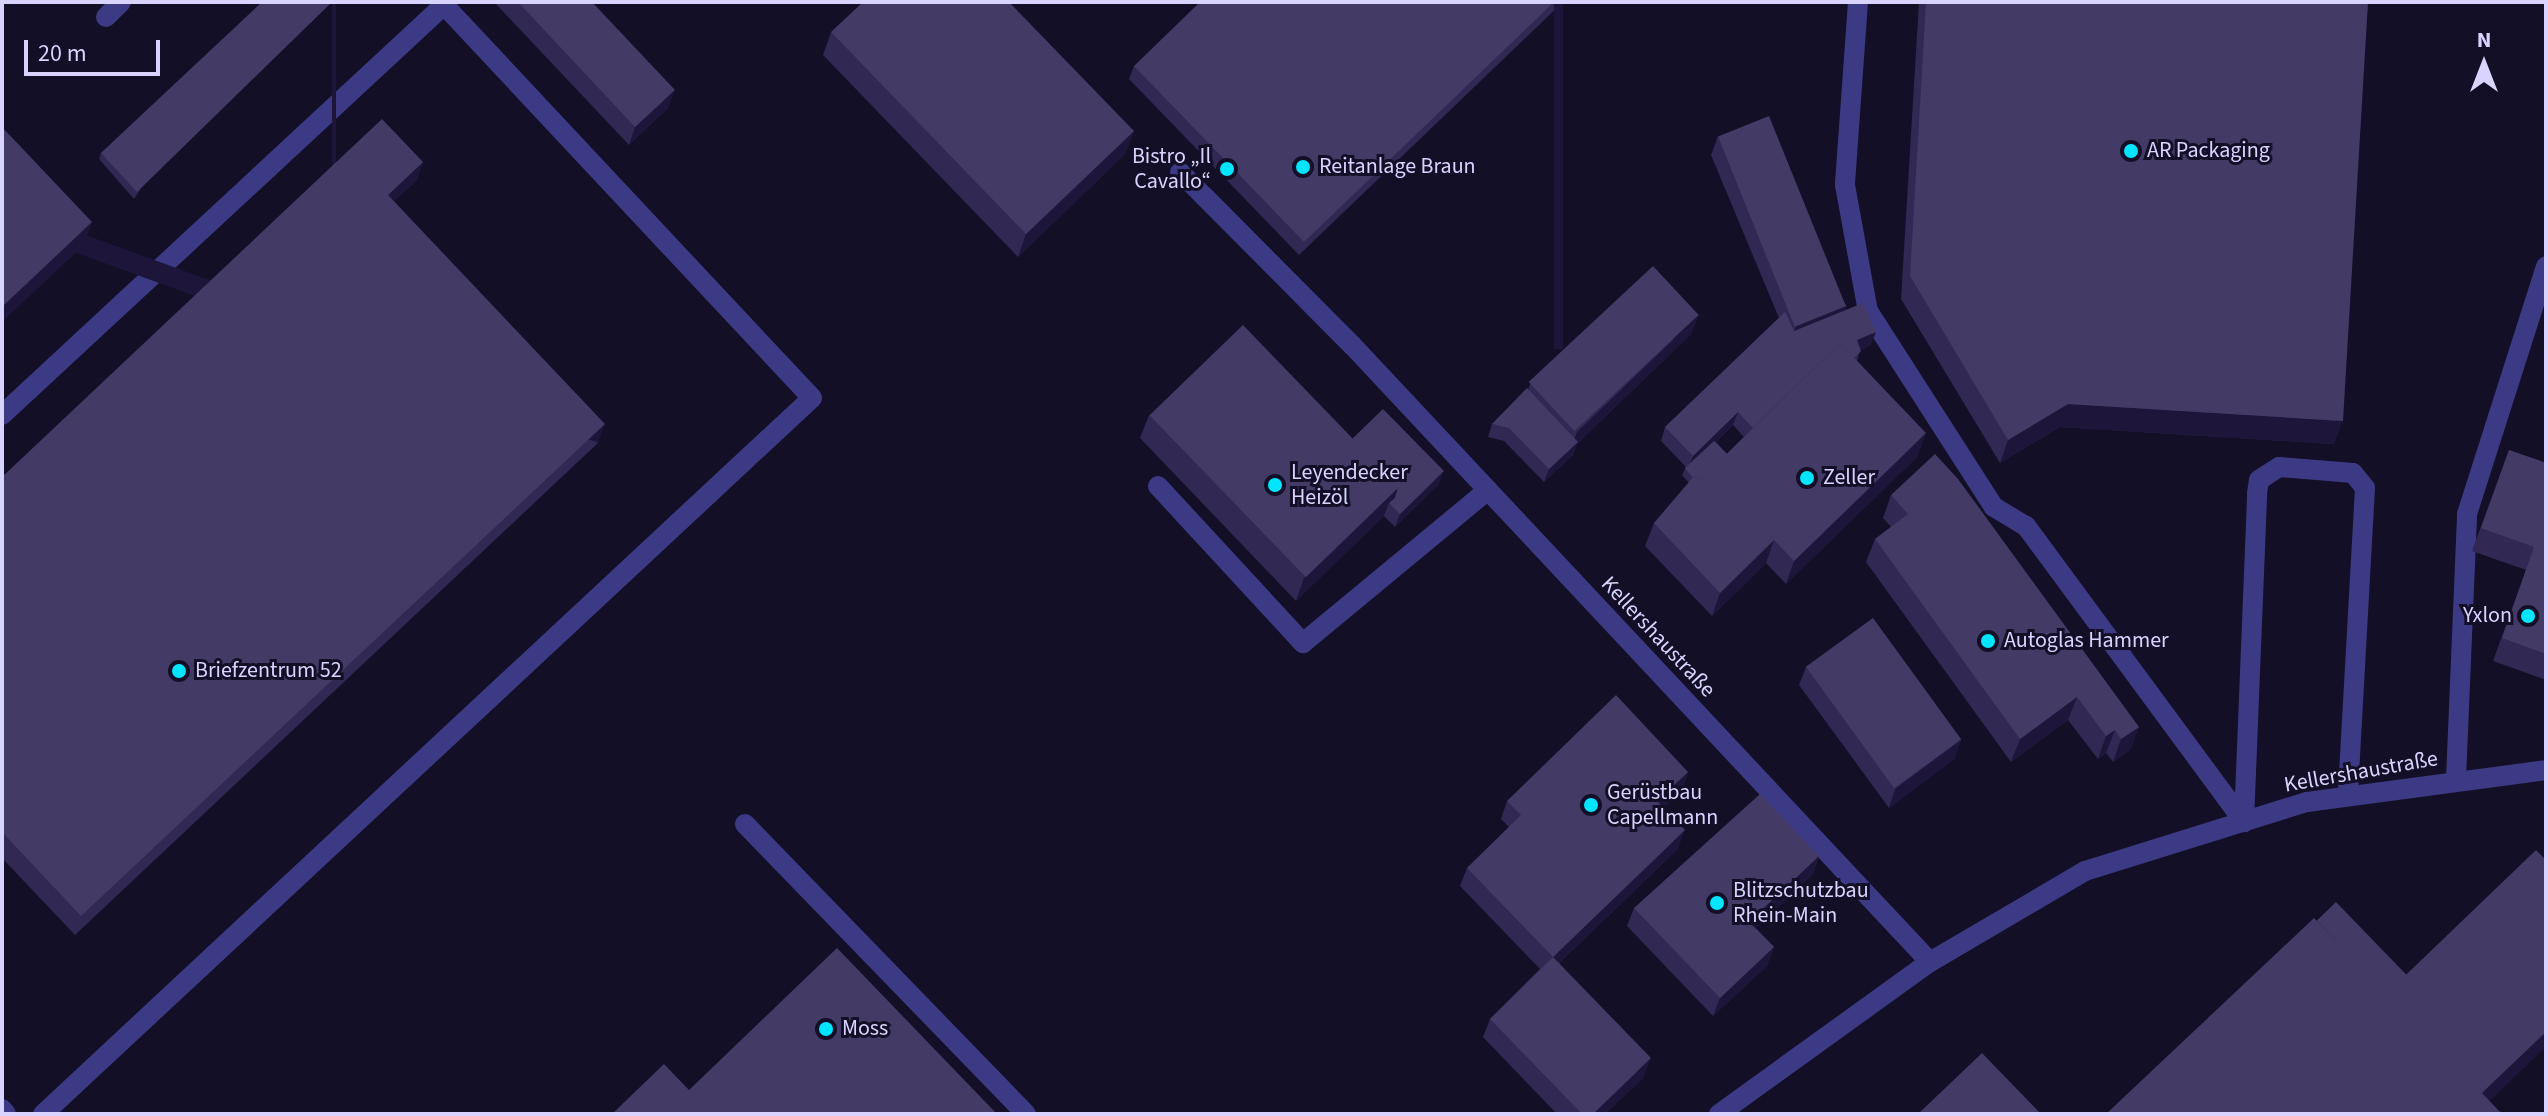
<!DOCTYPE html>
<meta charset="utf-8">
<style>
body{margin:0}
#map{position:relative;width:2548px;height:1116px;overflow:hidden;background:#130f26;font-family:"Source Sans 3",sans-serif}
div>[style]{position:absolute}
.service>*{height:20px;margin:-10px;padding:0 10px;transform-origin:10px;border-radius:10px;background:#3d3a85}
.minor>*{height:20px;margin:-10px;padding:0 10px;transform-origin:10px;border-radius:10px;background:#3d3a85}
.wall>*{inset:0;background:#312854}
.shaded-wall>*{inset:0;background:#1d163a;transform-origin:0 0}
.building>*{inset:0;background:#433a66;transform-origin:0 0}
.dots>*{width:22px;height:22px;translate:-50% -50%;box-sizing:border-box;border:4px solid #130f26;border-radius:50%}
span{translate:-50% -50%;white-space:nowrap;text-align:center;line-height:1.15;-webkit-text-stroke:6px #130f26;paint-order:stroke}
.poi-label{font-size:22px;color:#d9d4ff}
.left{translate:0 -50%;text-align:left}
.right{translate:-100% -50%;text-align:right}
.street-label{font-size:22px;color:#d9d4ff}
.frame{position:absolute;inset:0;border:4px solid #d9d4ff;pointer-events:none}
.north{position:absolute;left:2444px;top:24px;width:80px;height:80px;-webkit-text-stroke:6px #130f26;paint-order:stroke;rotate:0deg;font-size:22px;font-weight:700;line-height:32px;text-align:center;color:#d9d4ff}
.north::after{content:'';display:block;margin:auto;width:28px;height:36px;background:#d9d4ff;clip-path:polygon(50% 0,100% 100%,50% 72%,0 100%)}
.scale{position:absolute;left:24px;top:40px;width:136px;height:36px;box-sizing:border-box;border:4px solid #d9d4ff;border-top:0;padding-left:10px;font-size:24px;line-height:28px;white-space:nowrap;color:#d9d4ff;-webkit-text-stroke:6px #130f26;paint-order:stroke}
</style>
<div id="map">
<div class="service">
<div style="left:1858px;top:2px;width:183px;rotate:94.1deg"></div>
<div style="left:1845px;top:185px;width:128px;rotate:79.7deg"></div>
<div style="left:1868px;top:311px;width:233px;rotate:57.3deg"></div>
<div style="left:1994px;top:507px;width:37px;rotate:31deg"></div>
<div style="left:2026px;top:526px;width:368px;rotate:53.6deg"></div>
<div style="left:106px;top:17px;width:21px;rotate:-45deg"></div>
<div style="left:1180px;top:172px;width:244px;rotate:45.2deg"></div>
<div style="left:2px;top:415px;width:603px;rotate:-42.85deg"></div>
<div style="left:444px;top:5px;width:538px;rotate:46.88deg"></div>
<div style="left:812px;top:398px;width:1051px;rotate:137.04deg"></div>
<div style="left:1158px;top:486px;width:214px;rotate:47.3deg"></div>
<div style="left:1303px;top:643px;width:240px;rotate:-39.6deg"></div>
<div style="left:2456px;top:779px;width:265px;rotate:-87.6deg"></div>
<div style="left:2467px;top:514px;width:260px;rotate:-72.3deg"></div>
<div style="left:2244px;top:822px;width:329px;rotate:-87.7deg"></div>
<div style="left:2257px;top:493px;width:13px;rotate:-81deg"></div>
<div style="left:2259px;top:480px;width:24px;rotate:-33deg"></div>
<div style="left:2279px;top:467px;width:74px;rotate:4.6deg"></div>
<div style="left:2353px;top:473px;width:19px;rotate:51deg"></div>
<div style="left:2365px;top:488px;width:308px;rotate:93.2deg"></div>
<div style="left:745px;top:824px;width:404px;rotate:45.9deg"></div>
<div style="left:2px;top:1109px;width:6px;rotate:51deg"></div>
</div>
<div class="minor">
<div style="left:1352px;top:345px;width:845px;rotate:46.87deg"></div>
<div style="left:1719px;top:1114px;width:260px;rotate:-35.8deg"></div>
<div style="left:1930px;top:962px;width:180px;rotate:-30.4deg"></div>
<div style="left:2085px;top:871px;width:232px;rotate:-17.3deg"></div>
<div style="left:2307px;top:802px;width:241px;rotate:-7.6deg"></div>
</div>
<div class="wall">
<div style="clip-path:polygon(262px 2px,134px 199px,99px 159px,101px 153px)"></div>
<div style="clip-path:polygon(494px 2px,592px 2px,668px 108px,629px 145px)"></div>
<div style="clip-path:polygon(1563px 2px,1299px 255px,1129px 79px,1134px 66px)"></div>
<div style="clip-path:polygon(1919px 2px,2368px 2px,2334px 444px,2060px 427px,2000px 463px,1901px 299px)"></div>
<div style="clip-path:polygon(831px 32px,1134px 131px,1125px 154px,1018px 257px,823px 55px)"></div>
<div style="clip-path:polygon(evenodd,1718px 136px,1847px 306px,1845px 310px,1871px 345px,1860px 350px,1857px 361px,1918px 456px,1786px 584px,1766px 563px,1712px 616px,1645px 546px,1654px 523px,1689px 483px,1682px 475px,1686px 467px,1661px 441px,1665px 427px,1779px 318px,1711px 155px,1718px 136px,1733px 425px,1744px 437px,1727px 454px,1716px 442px,1733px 425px)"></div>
<div style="clip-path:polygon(423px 162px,416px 181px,394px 201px,598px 443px,75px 935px,2px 858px,2px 477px)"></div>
<div style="clip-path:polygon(1692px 333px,1577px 444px,1573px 455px,1544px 482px,1504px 441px,1488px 437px,1492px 424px,1528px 390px,1530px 384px)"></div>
<div style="clip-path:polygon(1149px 415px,1352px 439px,1439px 484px,1395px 527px,1384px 516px,1296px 601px,1140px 438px)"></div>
<div style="clip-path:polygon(2509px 450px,2546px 463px,2546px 680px,2493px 661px,2526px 570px,2472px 551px)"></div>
<div style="clip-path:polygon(1891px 495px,2139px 727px,2130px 750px,2113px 762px,2106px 753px,2098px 759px,2068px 720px,2011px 762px,1866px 562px,1875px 539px,1891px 527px,1883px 518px)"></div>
<div style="clip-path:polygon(1806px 667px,1961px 740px,1954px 759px,1889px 808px,1799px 685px)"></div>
<div style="clip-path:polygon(1688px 772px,1682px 790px,1663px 808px,1678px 849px,1559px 963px,1644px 1077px,1605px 1114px,1557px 1114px,1483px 1037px,1490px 1019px,1540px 969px,1460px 886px,1467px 868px,1509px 827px,1501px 819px,1507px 801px)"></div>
<div style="clip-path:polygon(1819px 856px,1813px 874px,1756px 928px,1774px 947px,1767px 966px,1713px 1016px,1627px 926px,1634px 908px)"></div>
</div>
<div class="shaded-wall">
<div style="left:332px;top:2px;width:4px;height:272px"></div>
<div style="left:1554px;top:2px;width:9px;height:347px"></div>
<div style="clip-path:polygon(675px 90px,668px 108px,629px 145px,635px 127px)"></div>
<div style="clip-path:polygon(1134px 131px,1125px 154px,1018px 257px,1026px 234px)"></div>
<div style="clip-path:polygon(423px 162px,416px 181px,381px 213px,388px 195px)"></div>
<div style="clip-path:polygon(92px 222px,84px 245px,2px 322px,2px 307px)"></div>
<div style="clip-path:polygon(1847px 306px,1840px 324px,1790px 345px,1796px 326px)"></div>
<div style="clip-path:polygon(1699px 315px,1692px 333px,1577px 444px,1573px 455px,1544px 482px,1549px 469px,1571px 448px,1577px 432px)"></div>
<div style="clip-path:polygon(1876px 332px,1871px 345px,1852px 353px,1857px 340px)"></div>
<div style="clip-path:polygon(2068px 404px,2343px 421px,2334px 444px,2060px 427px,2000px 463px,2008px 440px)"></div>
<div style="clip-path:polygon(1738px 412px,1733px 425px,1688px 469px,1693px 456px)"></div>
<div style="left:605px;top:424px;width:20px;height:719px;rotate:110deg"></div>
<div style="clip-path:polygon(1926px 433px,1918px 456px,1786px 584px,1794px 561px)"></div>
<div style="clip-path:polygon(1444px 471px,1439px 484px,1395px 527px,1400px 514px)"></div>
<div style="clip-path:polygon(1398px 488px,1392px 506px,1389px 503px,1384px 516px,1296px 601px,1304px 578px)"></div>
<div style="clip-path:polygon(1774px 540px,1766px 563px,1712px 616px,1720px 593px)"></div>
<div style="clip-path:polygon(2077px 697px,2068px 720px,2011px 762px,2020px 739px)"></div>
<div style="clip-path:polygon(2139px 727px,2130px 750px,2113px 762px,2121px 739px)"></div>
<div style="clip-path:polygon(2115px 730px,2106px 753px,2098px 759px,2106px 736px)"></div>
<div style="clip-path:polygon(1961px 740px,1954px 759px,1889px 808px,1895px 789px)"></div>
<div style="clip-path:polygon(1688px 772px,1682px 790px,1651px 820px,1657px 801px)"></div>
<div style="clip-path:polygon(1685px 830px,1678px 849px,1546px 975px,1553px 957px)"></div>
<div style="clip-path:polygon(1819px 856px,1813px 874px,1743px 941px,1749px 922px)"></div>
<div style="clip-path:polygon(1774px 947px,1767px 966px,1713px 1016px,1720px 998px)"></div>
<div style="clip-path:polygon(2546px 1032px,2546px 1047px,2476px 1114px,2482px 1093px)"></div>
<div style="clip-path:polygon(1651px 1058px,1644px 1077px,1605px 1114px,1593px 1114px)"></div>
</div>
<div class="building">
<div style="clip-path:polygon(262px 2px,332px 2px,137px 192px,101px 153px)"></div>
<div style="clip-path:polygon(518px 2px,592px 2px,675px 90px,635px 127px)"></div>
<div style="clip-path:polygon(863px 2px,1009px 2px,1134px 131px,1026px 234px,831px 32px)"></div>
<div style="clip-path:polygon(1200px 2px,1554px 2px,1304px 242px,1134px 66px)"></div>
<div style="clip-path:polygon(1926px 2px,2368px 2px,2343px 421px,2068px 404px,2008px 440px,1910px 276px)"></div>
<div style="left:1769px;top:116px;width:205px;height:55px;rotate:68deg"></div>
<div style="clip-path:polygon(382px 119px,423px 162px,388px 195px,605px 424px,81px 916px,2px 832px,2px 477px)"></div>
<div style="clip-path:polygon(2px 127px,92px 222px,2px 307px)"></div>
<div style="left:1653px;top:266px;width:67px;height:170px;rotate:47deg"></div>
<div style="clip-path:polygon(1863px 303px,1876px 332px,1857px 340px,1861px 351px,1854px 358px,1840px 343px,1753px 428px,1738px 412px,1693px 456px,1665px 427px,1785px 312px,1794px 331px)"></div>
<div style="left:1243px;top:325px;width:225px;height:130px;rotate:46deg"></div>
<div style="clip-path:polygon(1840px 343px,1926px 433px,1794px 561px,1774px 540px,1720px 593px,1654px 523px,1694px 476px,1699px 481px)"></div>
<div style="clip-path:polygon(1527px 388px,1578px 442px,1549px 469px,1509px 428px,1492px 424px)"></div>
<div style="clip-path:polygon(1383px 409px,1444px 471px,1400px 514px,1389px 503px,1395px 498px,1398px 488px,1352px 439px)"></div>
<div style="clip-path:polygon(1714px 441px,1727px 454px,1699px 481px,1694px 476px,1693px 478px,1685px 468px)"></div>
<div style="clip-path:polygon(2509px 450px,2546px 463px,2546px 654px,2502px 638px,2534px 547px,2481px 528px)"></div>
<div style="clip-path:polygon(1935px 454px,1958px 479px,2139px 727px,2121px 739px,2115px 730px,2106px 736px,2077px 697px,2020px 739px,1875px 539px,1908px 514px,1891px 495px)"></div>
<div style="left:1873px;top:618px;width:150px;height:83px;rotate:54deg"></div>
<div style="clip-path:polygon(1616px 695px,1688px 772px,1657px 801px,1685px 830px,1553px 957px,1467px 868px,1521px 815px,1507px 801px)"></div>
<div style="clip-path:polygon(1760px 794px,1819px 856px,1749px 922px,1774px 947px,1720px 998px,1634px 908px)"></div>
<div style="clip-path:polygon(2536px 850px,2546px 860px,2546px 1032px,2482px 1093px,2502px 1114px,2106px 1114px,2314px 918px,2387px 993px)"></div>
<div style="left:2336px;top:902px;width:102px;height:27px;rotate:46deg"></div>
<div style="clip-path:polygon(837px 948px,997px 1114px,612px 1114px,664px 1064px,689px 1090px)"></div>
<div style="clip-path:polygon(1553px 957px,1651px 1058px,1593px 1114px,1582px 1114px,1490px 1019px)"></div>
<div style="clip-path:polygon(1982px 1053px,2041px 1114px,1918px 1114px)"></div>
</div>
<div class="dots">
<div style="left:2131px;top:151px;background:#00e5ff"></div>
<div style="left:1303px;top:167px;background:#00e5ff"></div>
<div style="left:1227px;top:169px;background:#00e5ff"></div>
<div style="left:1807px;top:478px;background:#00e5ff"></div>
<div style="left:1275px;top:485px;background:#00e5ff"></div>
<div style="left:2528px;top:616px;background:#00e5ff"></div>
<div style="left:1988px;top:641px;background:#00e5ff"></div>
<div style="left:179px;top:671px;background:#00e5ff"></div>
<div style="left:1591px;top:805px;background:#00e5ff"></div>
<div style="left:1717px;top:903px;background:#00e5ff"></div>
<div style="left:826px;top:1029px;background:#00e5ff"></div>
</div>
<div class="poi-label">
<span class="left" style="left:2147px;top:151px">AR Packaging</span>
<span class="right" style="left:1211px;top:169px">Bistro „Il<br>Cavallo“</span>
<span class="left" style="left:1319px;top:167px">Reitanlage Braun</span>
<span class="left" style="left:1291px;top:485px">Leyendecker<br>Heizöl</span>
<span class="left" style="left:1823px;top:478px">Zeller</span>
<span class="right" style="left:2512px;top:616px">Yxlon</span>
<span class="left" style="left:2004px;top:641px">Autoglas Hammer</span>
<span class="left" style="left:195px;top:671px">Briefzentrum 52</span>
<span class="left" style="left:1607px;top:805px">Gerüstbau<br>Capellmann</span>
<span class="left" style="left:1733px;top:903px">Blitzschutzbau<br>Rhein-Main</span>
<span class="left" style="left:842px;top:1029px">Moss</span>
</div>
<div class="street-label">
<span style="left:1658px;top:637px;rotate:47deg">Kellershaustraße</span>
<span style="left:2361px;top:772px;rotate:-10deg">Kellershaustraße</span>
</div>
<div class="frame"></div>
<div class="north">N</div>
<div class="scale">20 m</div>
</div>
